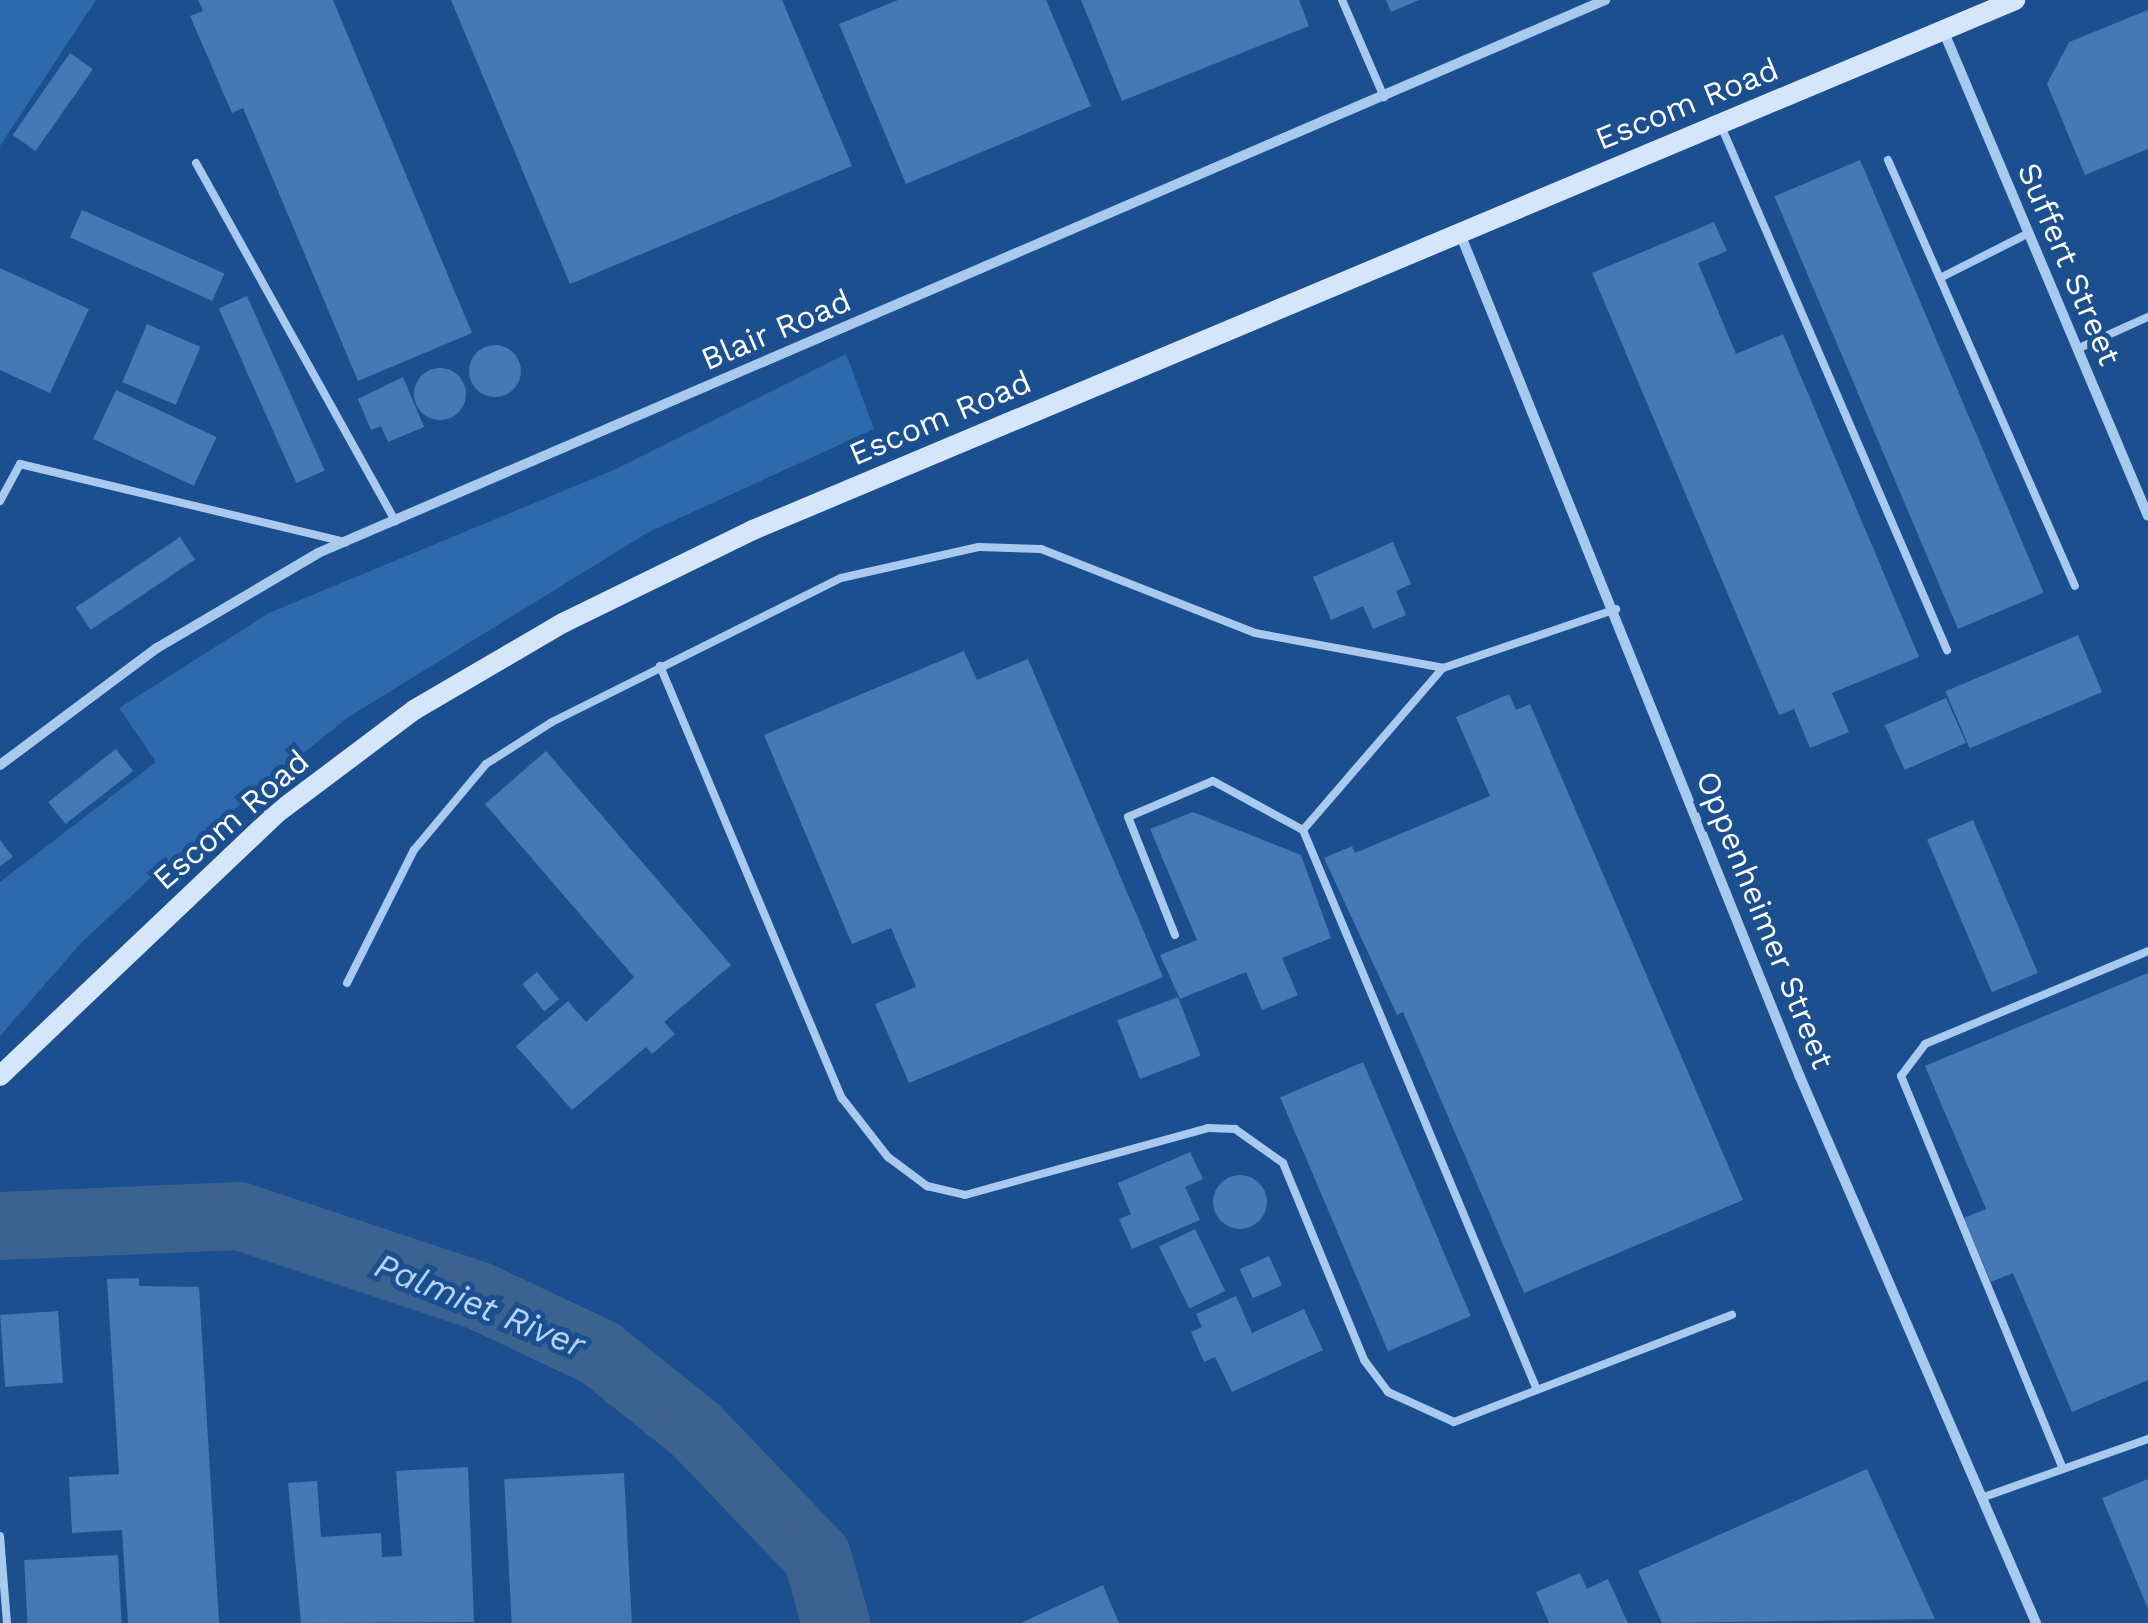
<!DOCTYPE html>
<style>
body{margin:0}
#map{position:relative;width:2148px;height:1623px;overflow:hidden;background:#1b4f8f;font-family:"Work Sans",sans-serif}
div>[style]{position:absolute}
.green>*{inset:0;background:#2e69ad}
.river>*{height:68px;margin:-34px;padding:0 34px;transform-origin:34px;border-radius:34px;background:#3c6290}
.building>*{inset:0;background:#4478b7;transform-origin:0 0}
.round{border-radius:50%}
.lane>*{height:8px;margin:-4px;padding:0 4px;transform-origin:4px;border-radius:4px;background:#a9c9ee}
.street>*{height:10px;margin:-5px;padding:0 5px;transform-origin:5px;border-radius:5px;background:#a9c9ee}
.secondary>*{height:20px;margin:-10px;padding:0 10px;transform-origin:10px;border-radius:10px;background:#d6e6fa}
span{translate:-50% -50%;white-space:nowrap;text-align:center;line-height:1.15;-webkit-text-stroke:10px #1b4f8f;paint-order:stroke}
.street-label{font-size:32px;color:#fff}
.water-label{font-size:35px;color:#b5d3f5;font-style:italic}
</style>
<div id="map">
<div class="green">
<div style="clip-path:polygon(0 0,96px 0,0 146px)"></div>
<div style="clip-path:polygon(846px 354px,874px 429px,647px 533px,347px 718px,158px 871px,80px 944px,0 1036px,0 882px,156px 762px,119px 708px,269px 613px,616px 469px)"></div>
</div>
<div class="river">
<div style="left:0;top:1226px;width:239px;rotate:-2.4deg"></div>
<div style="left:239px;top:1216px;width:251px;rotate:18.4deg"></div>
<div style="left:477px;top:1295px;width:136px;rotate:25.2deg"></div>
<div style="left:600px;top:1353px;width:122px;rotate:38.7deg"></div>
<div style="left:695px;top:1429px;width:176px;rotate:46.2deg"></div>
<div style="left:817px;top:1556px;width:70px;rotate:74.2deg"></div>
</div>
<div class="building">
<div style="clip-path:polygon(198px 0,333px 0,472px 333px,358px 381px,243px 108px,232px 113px,190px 16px,203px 11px)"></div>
<div style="clip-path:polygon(451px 0,782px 0,852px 166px,570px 284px)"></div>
<div style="clip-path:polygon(898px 0,1046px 0,1091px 106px,906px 184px,839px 24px)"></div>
<div style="clip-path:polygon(1081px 0,1299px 0,1309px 26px,1122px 101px)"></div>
<div style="clip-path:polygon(1386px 0,1419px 0,1391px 12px)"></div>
<div style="clip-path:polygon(2148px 10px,2148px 149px,2085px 175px,2047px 84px,2069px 42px)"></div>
<div style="left:70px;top:53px;width:28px;height:100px;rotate:35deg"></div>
<div style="left:1860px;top:160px;width:470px;height:93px;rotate:67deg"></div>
<div style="left:82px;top:210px;width:156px;height:30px;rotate:24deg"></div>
<div style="clip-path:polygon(1714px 222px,1727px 251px,1698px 263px,1736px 354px,1783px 334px,1919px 657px,1832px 693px,1849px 732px,1810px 748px,1794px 709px,1779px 715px,1592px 273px)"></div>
<div style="clip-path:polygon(0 268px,89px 309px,50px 393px,0 370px)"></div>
<div style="left:247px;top:296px;width:191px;height:31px;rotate:66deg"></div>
<div style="left:147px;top:324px;width:58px;height:63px;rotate:23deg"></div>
<div class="round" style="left:469px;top:345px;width:52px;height:52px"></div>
<div class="round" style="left:414px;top:368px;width:52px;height:52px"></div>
<div style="clip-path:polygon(403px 377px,424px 427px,388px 442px,381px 426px,371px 430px,358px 399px)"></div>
<div style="left:116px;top:390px;width:111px;height:54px;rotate:25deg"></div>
<div style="left:180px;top:537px;width:27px;height:126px;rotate:56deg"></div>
<div style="clip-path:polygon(1393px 542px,1411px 584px,1396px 591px,1406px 615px,1373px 629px,1363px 606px,1331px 620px,1313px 577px)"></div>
<div style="left:2078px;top:635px;width:62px;height:144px;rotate:67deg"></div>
<div style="clip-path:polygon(964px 651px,977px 680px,1028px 659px,1163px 977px,909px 1083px,875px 1004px,916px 987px,891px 928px,852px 944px,764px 735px)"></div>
<div style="clip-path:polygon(1509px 694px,1516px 710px,1530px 704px,1743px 1200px,1524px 1293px,1403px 1012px,1397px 1015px,1324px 858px,1352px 846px,1355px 853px,1490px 796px,1456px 717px)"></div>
<div style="left:1946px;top:698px;width:49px;height:67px;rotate:66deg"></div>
<div style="left:116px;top:749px;width:28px;height:86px;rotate:52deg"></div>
<div style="clip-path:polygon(546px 751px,731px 965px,664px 1022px,675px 1034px,652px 1054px,646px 1047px,572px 1110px,516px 1046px,568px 1001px,586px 1022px,634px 977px,485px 804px)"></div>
<div style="clip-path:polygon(1193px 812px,1301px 855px,1331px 938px,1282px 958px,1298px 995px,1262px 1010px,1246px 972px,1180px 999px,1160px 955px,1197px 940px,1150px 829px)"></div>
<div style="left:1973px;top:820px;width:166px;height:50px;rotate:67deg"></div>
<div style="clip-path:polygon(0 840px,13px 857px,0 866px)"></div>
<div style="left:537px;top:972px;width:35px;height:19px;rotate:51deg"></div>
<div style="clip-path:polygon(2148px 973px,2148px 1380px,2072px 1412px,2013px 1273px,1991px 1282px,1964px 1218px,1986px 1209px,1925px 1066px)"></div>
<div style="left:1178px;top:997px;width:63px;height:65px;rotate:69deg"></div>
<div style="left:1363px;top:1062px;width:276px;height:90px;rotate:67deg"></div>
<div style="clip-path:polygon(1190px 1152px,1203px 1179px,1185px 1187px,1200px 1220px,1132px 1249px,1119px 1219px,1131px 1214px,1118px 1183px)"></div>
<div class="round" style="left:1213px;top:1175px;width:54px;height:54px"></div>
<div style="left:1195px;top:1229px;width:69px;height:40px;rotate:64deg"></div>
<div style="left:1269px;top:1256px;width:32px;height:32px;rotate:66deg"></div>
<div style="clip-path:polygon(139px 1278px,139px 1286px,199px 1287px,219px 1623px,128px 1623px,122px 1530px,72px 1533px,69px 1477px,119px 1474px,107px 1279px)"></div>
<div style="clip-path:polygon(1236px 1296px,1252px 1333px,1304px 1309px,1323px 1350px,1232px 1392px,1215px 1357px,1204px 1362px,1191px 1332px,1202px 1327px,1196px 1314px)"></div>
<div style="left:58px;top:1311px;width:72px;height:58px;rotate:86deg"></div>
<div style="clip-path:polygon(468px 1467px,474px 1622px,301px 1623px,288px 1483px,317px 1481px,321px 1537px,381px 1533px,382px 1557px,402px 1556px,396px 1471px)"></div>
<div style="clip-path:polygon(1867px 1469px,1935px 1619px,1662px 1623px,1638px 1571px)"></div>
<div style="left:624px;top:1473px;width:150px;height:120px;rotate:87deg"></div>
<div style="clip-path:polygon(2148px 1479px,2148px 1609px,2102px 1498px)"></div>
<div style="left:118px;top:1555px;width:68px;height:94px;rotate:87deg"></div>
<div style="clip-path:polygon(1580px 1573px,1587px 1589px,1608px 1579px,1628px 1623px,1549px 1623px,1536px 1592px)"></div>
<div style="clip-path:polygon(1103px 1585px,1119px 1623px,1021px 1623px)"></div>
</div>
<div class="lane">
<div style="left:1342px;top:0;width:106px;rotate:66.6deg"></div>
<div style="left:1721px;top:126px;width:571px;rotate:66.67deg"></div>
<div style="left:1888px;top:160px;width:465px;rotate:66.3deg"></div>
<div style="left:196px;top:163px;width:410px;rotate:60.9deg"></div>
<div style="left:1940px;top:278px;width:100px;rotate:-26.8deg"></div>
<div style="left:2077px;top:349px;width:78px;rotate:-24.3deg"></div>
<div style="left:0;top:501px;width:42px;rotate:-61.6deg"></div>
<div style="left:20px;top:464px;width:335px;rotate:13.5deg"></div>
<div style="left:660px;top:666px;width:469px;rotate:67.2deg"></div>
<div style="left:842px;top:1098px;width:75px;rotate:52.1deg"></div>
<div style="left:888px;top:1157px;width:49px;rotate:36.6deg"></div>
<div style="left:927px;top:1186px;width:39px;rotate:13deg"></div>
<div style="left:965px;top:1195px;width:252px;rotate:-15.4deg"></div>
<div style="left:1208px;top:1128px;width:27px;rotate:2deg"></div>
<div style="left:1235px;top:1129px;width:59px;rotate:35.3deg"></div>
<div style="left:1283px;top:1163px;width:213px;rotate:67.6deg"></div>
<div style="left:1364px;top:1360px;width:40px;rotate:53deg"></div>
<div style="left:1388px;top:1392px;width:72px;rotate:24.4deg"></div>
<div style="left:1454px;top:1422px;width:298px;rotate:-21.1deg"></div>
<div style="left:1303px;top:830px;width:214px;rotate:-49.2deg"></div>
<div style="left:1175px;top:935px;width:127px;rotate:-111.7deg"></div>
<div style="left:1128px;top:817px;width:92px;rotate:-23deg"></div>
<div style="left:1213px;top:781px;width:102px;rotate:28.6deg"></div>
<div style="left:1303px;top:830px;width:607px;rotate:67.32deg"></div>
<div style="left:347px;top:983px;width:149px;rotate:-63.3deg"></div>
<div style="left:414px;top:850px;width:112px;rotate:-50.1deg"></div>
<div style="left:486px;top:764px;width:78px;rotate:-32.5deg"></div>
<div style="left:552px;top:722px;width:323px;rotate:-26.5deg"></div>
<div style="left:841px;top:578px;width:141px;rotate:-12.7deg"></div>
<div style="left:979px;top:547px;width:62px;rotate:1.8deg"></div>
<div style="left:1041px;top:549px;width:230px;rotate:21.4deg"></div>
<div style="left:1255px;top:633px;width:191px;rotate:10.5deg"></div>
<div style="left:1443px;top:668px;width:183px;rotate:-18.8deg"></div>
<div style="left:2063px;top:1469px;width:425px;rotate:-112.4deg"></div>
<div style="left:1901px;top:1076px;width:40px;rotate:-53deg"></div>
<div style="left:1925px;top:1044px;width:242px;rotate:-22.6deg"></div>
<div style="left:1984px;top:1497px;width:174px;rotate:-19.5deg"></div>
<div style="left:0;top:1536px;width:87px;rotate:85.4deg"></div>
</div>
<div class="street">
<div style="left:1943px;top:30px;width:527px;rotate:67.13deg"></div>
<div style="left:1459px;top:231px;width:912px;rotate:68.05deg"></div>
<div style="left:1800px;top:1077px;width:595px;rotate:66.62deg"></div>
<div style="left:0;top:765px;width:196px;rotate:-36.7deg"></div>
<div style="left:157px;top:648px;width:187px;rotate:-30.5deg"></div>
<div style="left:318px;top:553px;width:1401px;rotate:-23.25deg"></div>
</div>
<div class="secondary">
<div style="left:0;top:1076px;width:382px;rotate:-43.5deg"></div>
<div style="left:277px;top:813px;width:171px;rotate:-36.9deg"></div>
<div style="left:414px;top:710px;width:173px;rotate:-30.3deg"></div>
<div style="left:563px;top:623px;width:212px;rotate:-26.1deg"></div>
<div style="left:753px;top:530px;width:1369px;rotate:-22.78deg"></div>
</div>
<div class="street-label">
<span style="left:1687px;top:104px;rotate:-22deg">Escom Road</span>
<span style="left:2069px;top:264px;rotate:67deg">Suffert Street</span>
<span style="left:776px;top:330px;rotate:-23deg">Blair Road</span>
<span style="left:940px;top:418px;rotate:-23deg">Escom Road</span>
<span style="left:231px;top:820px;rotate:-41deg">Escom Road</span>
<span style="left:1765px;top:920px;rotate:68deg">Oppenheimer Street</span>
</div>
<div class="water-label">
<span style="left:480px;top:1305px;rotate:22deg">Palmiet River</span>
</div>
</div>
